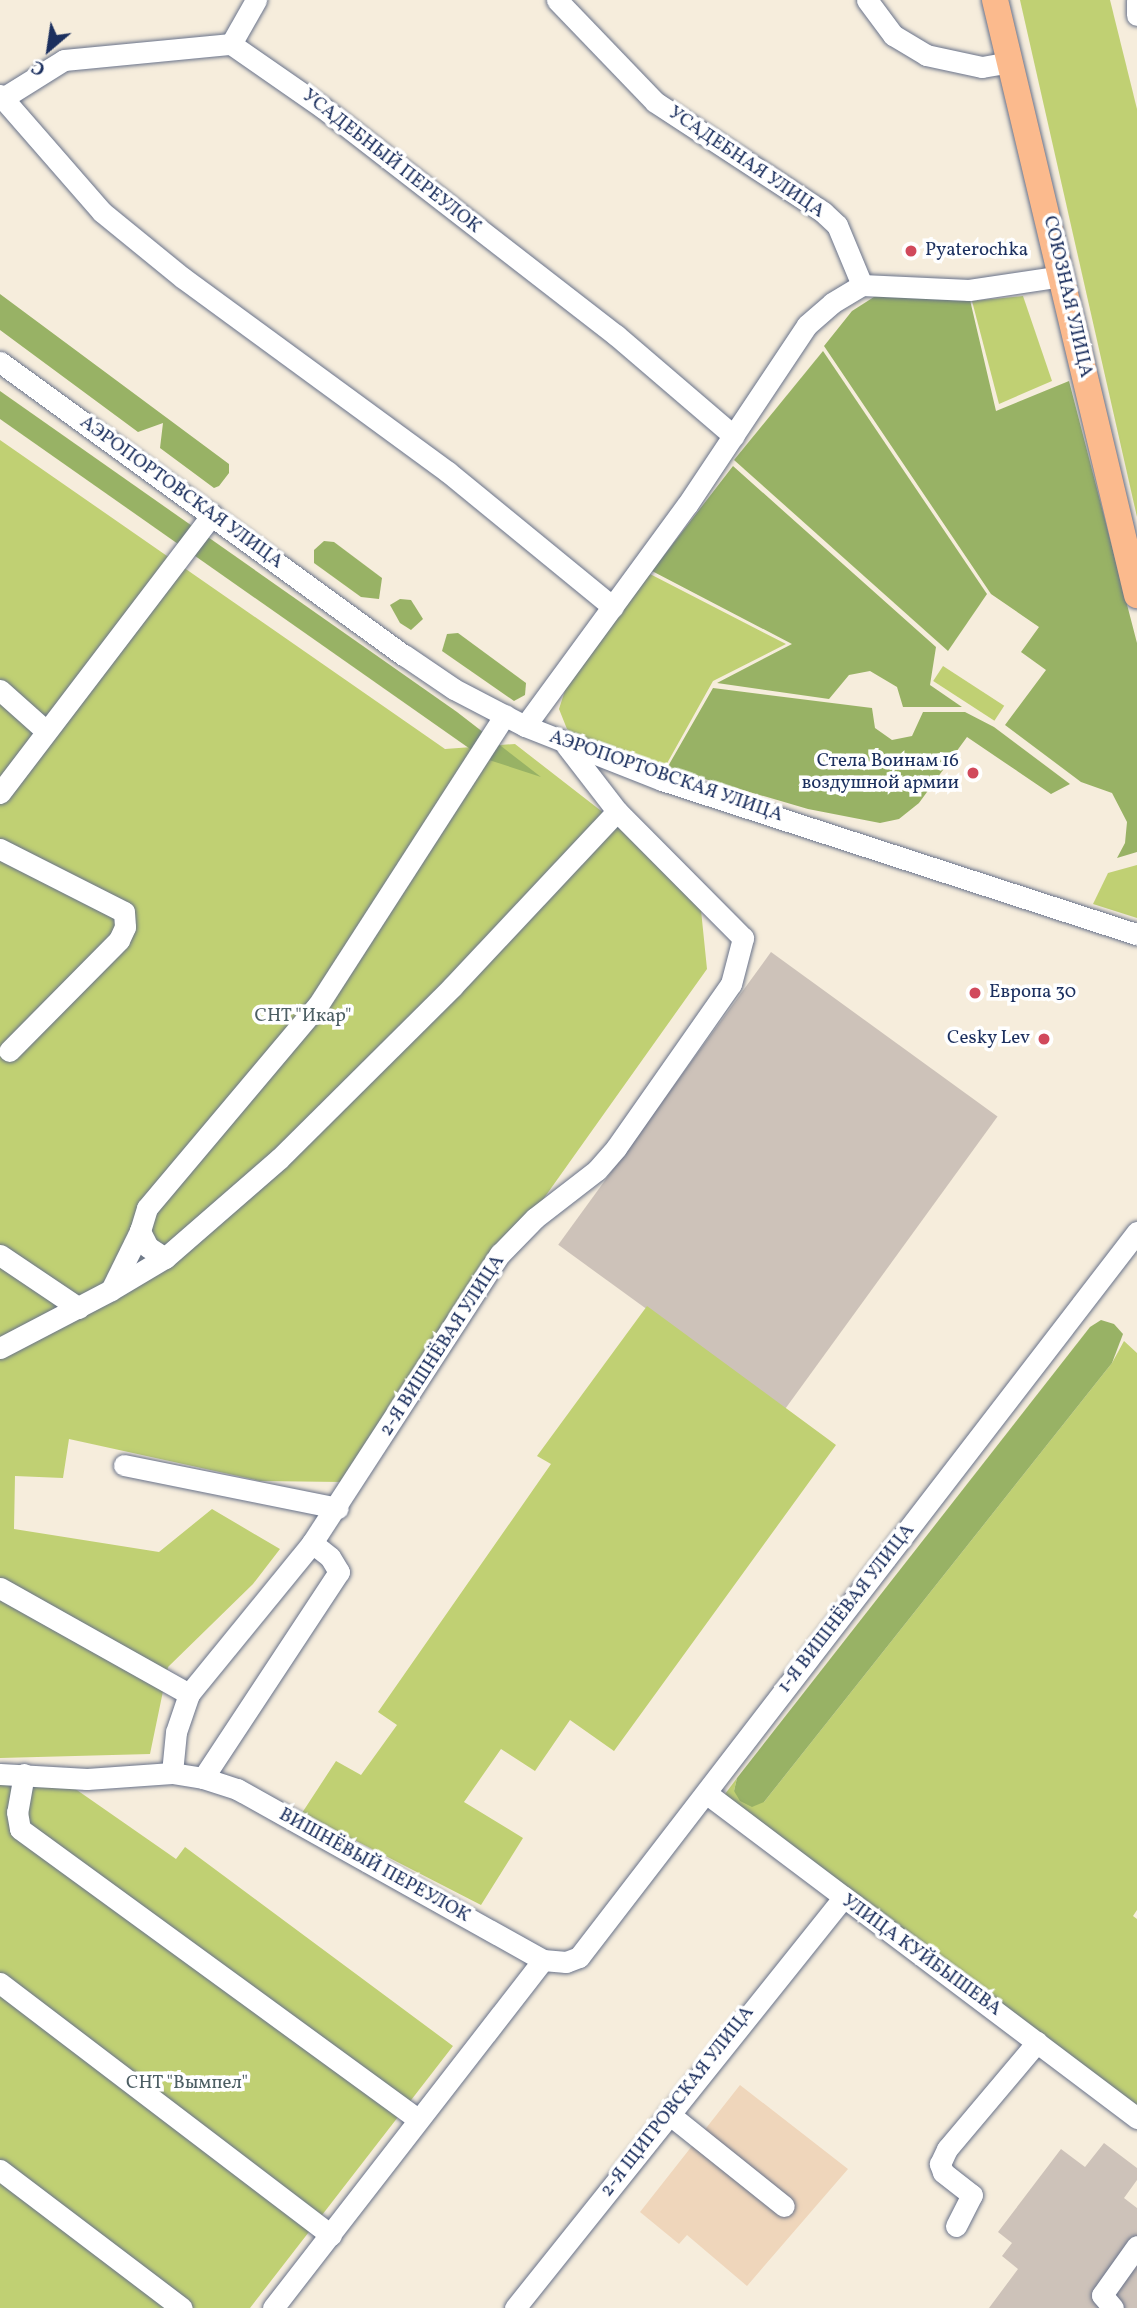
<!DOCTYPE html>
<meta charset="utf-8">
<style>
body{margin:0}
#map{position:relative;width:1137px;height:2308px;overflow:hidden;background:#f6eddc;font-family:Vollkorn,serif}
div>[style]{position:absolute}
.built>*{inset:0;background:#efd6bb}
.industrial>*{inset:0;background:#cdc2b9;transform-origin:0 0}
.green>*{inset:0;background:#c0d073;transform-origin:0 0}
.forest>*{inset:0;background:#98b265}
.roads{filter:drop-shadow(0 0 2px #68728a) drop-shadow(0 0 2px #68728a)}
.minor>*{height:21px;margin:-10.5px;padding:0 10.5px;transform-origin:10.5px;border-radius:10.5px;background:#fff}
.major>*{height:26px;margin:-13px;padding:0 13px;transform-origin:13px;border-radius:13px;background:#fbba8d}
.dots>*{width:19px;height:19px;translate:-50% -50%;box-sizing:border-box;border:4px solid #fff;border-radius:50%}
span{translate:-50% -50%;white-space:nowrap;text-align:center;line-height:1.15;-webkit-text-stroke:7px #fff;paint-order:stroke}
.street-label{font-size:19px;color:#1b2f5e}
.poi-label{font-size:19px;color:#1b2f5e}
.left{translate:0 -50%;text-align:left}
.right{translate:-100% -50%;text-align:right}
.park-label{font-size:19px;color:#4d5f64}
.north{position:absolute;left:14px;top:14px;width:70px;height:70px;-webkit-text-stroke:5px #fff;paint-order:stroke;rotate:209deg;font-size:19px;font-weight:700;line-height:28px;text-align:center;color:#1b2f5e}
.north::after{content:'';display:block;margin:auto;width:24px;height:32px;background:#1b2f5e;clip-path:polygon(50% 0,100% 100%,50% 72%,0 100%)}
</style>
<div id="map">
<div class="built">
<div style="clip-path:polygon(740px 2085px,848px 2169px,747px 2286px,687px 2235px,679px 2244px,640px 2212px)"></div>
</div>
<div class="industrial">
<div style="left:771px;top:952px;width:280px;height:362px;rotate:36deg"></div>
<div style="clip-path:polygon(1104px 2143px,1137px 2168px,1137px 2180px,1124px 2198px,1137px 2208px,1137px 2308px,989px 2308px,1018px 2269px,1002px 2256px,1012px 2243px,998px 2232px,1061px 2149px,1085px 2167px)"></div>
</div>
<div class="green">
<div style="clip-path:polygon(1020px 0,1110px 0,1137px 109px,1137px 517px)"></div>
<div style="clip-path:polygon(1023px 296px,1052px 381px,999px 404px,972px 301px)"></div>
<div style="clip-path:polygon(0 440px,445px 749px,515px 744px,609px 817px,701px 910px,707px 969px,342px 1482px,260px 1481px,69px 1439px,63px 1478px,15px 1476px,14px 1529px,159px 1552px,212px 1509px,280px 1549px,253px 1584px,168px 1667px,150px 1754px,0 1758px)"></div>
<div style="clip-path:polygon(650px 574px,786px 644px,713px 681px,665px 767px,583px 741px,567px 729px,559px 709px,569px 678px)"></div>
<div style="left:943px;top:666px;width:73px;height:18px;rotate:33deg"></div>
<div style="clip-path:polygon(1137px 865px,1137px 918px,1093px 904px,1108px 873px)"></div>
<div style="clip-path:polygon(647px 1306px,836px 1445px,614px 1751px,570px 1720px,535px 1771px,501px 1749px,464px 1802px,523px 1838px,481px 1905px,302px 1813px,336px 1761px,361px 1775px,397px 1725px,378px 1712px,551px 1464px,537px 1456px)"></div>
<div style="clip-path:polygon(1124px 1341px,1137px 1353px,1137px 1910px,1133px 1916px,1137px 1919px,1137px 2106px,722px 1798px,737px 1778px,734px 1791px,764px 1802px,1112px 1363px)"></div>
<div style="clip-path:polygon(0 1781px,74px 1788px,176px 1859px,185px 1847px,453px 2046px,250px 2308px,0 2308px)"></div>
</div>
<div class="forest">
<div style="clip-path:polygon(0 294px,229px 464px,229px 473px,219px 486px,214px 488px,160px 448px,163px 423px,138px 432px,0 330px)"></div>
<div style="clip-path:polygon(877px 295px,970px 300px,996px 411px,1069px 381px,1137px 643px,1137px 852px,1117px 858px,1125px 843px,1127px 822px,1112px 793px,1081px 782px,1005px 725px,1046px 670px,1021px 652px,1039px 627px,991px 594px,824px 346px,852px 311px)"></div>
<div style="clip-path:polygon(823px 351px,987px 594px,948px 651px,734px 460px)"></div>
<div style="clip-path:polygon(0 391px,457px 712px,541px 777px,483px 758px,0 419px)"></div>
<div style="clip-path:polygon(733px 466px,936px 647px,930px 685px,962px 707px,903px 707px,897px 687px,870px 671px,849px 675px,829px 699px,717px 683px,792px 644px,652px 571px)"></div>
<div style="clip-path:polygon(324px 541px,334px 542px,382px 578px,379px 599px,361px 597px,314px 563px,314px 550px)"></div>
<div style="clip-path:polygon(400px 599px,411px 600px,423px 619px,411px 630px,400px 623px,390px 605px)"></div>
<div style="clip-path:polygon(458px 633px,526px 683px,525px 695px,514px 701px,442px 651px,447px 634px)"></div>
<div style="clip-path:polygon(713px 688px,872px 708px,875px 728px,892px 740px,912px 736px,923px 712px,965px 712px,994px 727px,1070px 784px,1051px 794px,967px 737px,919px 803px,899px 819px,880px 823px,808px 809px,667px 768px)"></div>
<div style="clip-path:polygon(1101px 1320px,1114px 1324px,1123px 1334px,1112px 1363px,764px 1802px,752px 1807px,740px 1801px,734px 1791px,737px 1778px,1090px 1327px)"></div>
</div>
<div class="roads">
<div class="minor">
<div style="left:557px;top:0;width:141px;rotate:46.1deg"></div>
<div style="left:655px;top:102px;width:201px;rotate:33.2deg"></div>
<div style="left:823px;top:212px;width:19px;rotate:43deg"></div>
<div style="left:837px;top:225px;width:65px;rotate:67.4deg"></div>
<div style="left:862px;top:285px;width:107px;rotate:2.7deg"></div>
<div style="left:969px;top:290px;width:95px;rotate:-8.5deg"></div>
<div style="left:867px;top:0;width:44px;rotate:53.4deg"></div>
<div style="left:893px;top:35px;width:39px;rotate:31deg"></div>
<div style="left:926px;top:55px;width:57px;rotate:12.1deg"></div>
<div style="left:982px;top:67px;width:28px;rotate:-10deg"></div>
<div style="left:1137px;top:0;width:15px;rotate:90deg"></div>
<div style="left:231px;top:44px;width:51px;rotate:-60.4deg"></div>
<div style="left:0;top:95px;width:155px;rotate:48.9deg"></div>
<div style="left:102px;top:212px;width:104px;rotate:39.2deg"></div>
<div style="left:183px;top:278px;width:328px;rotate:36.2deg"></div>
<div style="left:448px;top:472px;width:213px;rotate:39.3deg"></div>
<div style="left:3px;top:98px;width:72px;rotate:-31.9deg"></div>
<div style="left:64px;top:60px;width:168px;rotate:-5.5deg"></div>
<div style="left:231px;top:44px;width:112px;rotate:34.8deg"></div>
<div style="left:323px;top:108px;width:371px;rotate:37.8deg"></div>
<div style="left:616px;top:335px;width:155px;rotate:40.6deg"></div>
<div style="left:0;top:362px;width:499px;rotate:36deg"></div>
<div style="left:404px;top:655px;width:60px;rotate:34.2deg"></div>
<div style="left:454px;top:689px;width:80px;rotate:27.5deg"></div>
<div style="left:525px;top:726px;width:147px;rotate:21.5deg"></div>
<div style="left:662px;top:780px;width:499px;rotate:18deg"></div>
<div style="left:0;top:690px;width:62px;rotate:41.7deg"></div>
<div style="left:525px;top:726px;width:274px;rotate:-53.8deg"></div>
<div style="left:687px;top:505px;width:216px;rotate:-56.3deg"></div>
<div style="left:807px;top:325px;width:33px;rotate:-41deg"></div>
<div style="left:832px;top:303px;width:35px;rotate:-31deg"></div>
<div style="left:0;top:793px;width:350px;rotate:-52.7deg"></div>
<div style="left:0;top:849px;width:139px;rotate:26.9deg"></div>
<div style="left:124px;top:912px;width:15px;rotate:86deg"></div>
<div style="left:125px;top:927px;width:14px;rotate:115deg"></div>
<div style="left:119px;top:940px;width:156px;rotate:134.7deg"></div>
<div style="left:0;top:1255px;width:95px;rotate:33.9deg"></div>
<div style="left:165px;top:1258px;width:20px;rotate:-147deg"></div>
<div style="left:148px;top:1247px;width:18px;rotate:-117deg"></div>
<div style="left:140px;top:1231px;width:24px;rotate:-73deg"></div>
<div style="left:147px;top:1208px;width:265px;rotate:-49.9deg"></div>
<div style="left:318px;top:1005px;width:345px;rotate:-57.2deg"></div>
<div style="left:111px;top:1290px;width:63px;rotate:-30.7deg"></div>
<div style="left:165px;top:1258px;width:152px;rotate:-41deg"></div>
<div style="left:280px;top:1158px;width:243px;rotate:-44.8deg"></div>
<div style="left:452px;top:987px;width:241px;rotate:-46.8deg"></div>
<div style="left:0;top:1348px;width:125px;rotate:-27.6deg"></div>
<div style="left:111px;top:1290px;width:66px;rotate:-63.8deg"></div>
<div style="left:124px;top:1465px;width:218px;rotate:11.4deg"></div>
<div style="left:0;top:1588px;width:217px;rotate:29.3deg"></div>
<div style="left:189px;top:1694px;width:40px;rotate:108.9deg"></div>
<div style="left:176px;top:1732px;width:41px;rotate:95.6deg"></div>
<div style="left:189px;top:1694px;width:195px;rotate:-50.8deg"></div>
<div style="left:0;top:1774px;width:87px;rotate:3.3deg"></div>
<div style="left:87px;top:1779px;width:85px;rotate:-4deg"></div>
<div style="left:172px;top:1773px;width:31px;rotate:9deg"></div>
<div style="left:203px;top:1778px;width:36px;rotate:18deg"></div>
<div style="left:237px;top:1789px;width:351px;rotate:29.2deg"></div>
<div style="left:543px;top:1960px;width:23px;rotate:5deg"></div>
<div style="left:566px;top:1962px;width:14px;rotate:-21deg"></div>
<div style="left:579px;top:1957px;width:915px;rotate:-52.42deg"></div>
<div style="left:24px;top:1774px;width:39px;rotate:100deg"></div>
<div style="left:17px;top:1812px;width:17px;rotate:80deg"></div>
<div style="left:20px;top:1829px;width:492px;rotate:36.1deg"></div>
<div style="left:203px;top:1778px;width:247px;rotate:-56.6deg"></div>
<div style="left:339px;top:1572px;width:17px;rotate:-121deg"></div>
<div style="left:330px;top:1557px;width:23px;rotate:-142deg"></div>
<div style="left:312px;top:1543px;width:345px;rotate:-57deg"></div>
<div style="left:500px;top:1254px;width:50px;rotate:-45.8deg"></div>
<div style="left:535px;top:1218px;width:78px;rotate:-37.7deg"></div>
<div style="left:597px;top:1170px;width:29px;rotate:-49deg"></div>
<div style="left:616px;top:1148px;width:200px;rotate:-55deg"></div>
<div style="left:731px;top:984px;width:48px;rotate:-75.4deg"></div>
<div style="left:743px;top:938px;width:179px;rotate:-134.8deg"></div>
<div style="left:617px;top:811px;width:83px;rotate:-127.7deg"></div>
<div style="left:706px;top:1793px;width:540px;rotate:37.02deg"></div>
<div style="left:0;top:1983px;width:416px;rotate:37.3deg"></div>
<div style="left:669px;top:2114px;width:147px;rotate:38.7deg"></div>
<div style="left:0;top:2170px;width:228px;rotate:37.2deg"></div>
<div style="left:956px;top:2226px;width:35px;rotate:-63deg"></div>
<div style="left:972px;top:2195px;width:37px;rotate:-142deg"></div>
<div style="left:943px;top:2172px;width:9px;rotate:-111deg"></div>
<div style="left:940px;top:2164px;width:17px;rotate:-65deg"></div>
<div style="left:947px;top:2149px;width:140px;rotate:-49.9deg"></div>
<div style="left:273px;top:2308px;width:440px;rotate:-52.2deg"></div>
<div style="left:515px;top:2308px;width:525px;rotate:-51.34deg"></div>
<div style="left:1113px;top:2308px;width:17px;rotate:-130deg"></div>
<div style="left:1102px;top:2295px;width:60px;rotate:-54.5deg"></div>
</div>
<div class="major">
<div style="left:995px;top:0;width:612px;rotate:76.58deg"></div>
</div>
</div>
<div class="dots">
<div style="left:911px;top:251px;background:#d1495b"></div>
<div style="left:973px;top:773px;background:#d1495b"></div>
<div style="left:975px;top:993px;background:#d1495b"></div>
<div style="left:1044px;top:1039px;background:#d1495b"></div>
</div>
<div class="street-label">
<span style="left:391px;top:162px;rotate:38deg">УСАДЕБНЫЙ ПЕРЕУЛОК</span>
<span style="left:746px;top:163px;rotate:34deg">УСАДЕБНАЯ УЛИЦА</span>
<span style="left:1067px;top:297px;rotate:77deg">СОЮЗНАЯ УЛИЦА</span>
<span style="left:181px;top:493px;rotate:36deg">АЭРОПОРТОВСКАЯ УЛИЦА</span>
<span style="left:666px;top:777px;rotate:19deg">АЭРОПОРТОВСКАЯ УЛИЦА</span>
<span style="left:443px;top:1346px;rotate:-57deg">2-Я ВИШНЁВАЯ УЛИЦА</span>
<span style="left:847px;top:1609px;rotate:-52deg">1-Я ВИШНЁВАЯ УЛИЦА</span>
<span style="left:374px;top:1866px;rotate:29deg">ВИШНЁВЫЙ ПЕРЕУЛОК</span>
<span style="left:921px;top:1956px;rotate:36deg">УЛИЦА КУЙБЫШЕВА</span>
<span style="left:678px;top:2102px;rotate:-52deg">2-Я ЩИГРОВСКАЯ УЛИЦА</span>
</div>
<div class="poi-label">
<span class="left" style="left:925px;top:251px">Pyaterochka</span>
<span class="right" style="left:959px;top:773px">Стела Воинам 16<br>воздушной армии</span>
<span class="left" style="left:989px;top:993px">Европа 30</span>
<span class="right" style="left:1030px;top:1039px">Cesky Lev</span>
</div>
<div class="park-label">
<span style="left:303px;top:1017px">СНТ "Икар"</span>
<span style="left:187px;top:2084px">СНТ "Вымпел"</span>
</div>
<div class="north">С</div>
</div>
